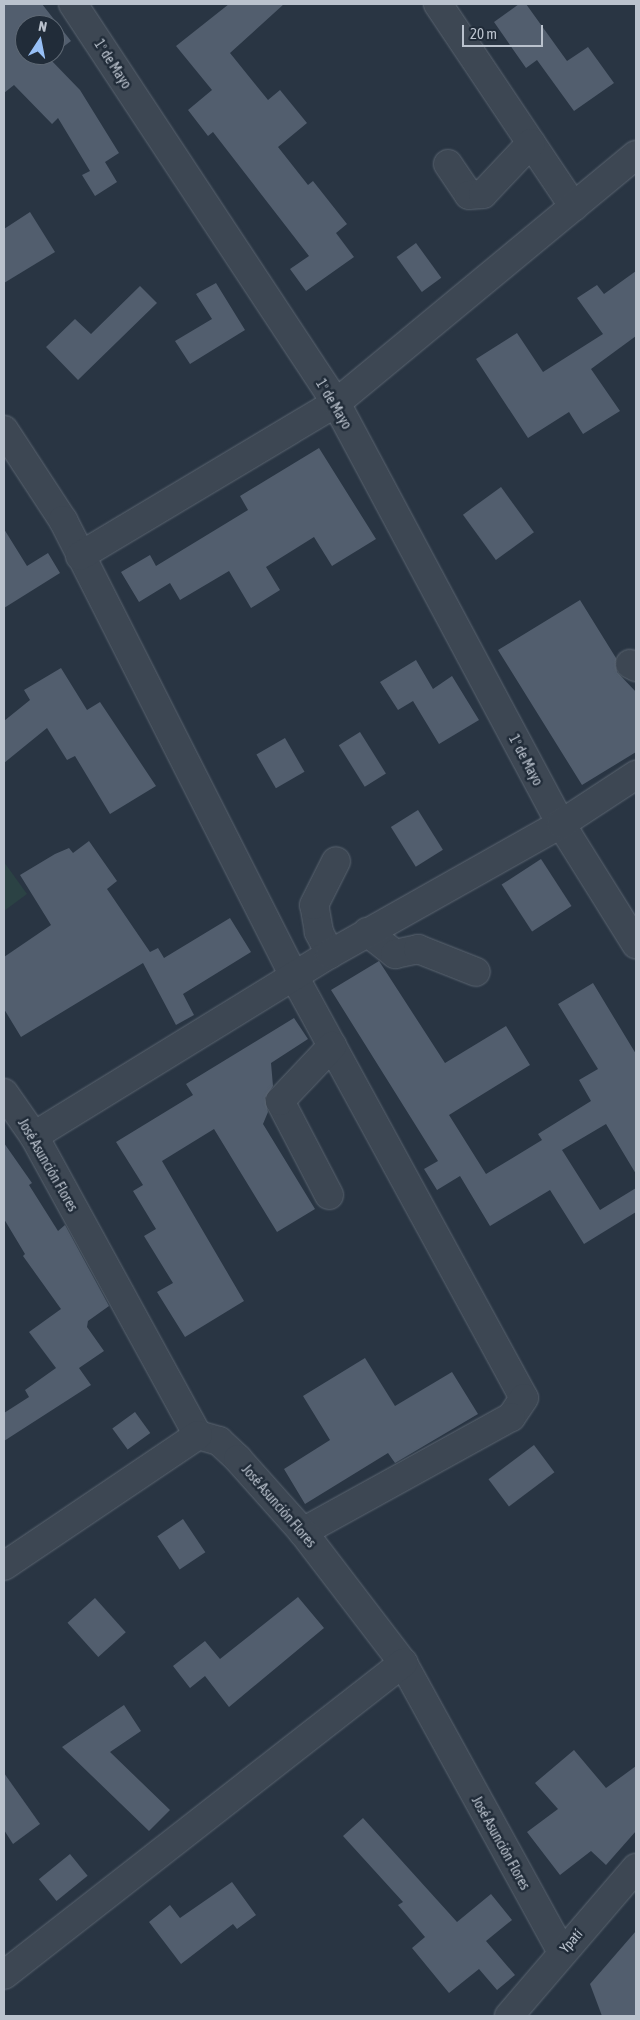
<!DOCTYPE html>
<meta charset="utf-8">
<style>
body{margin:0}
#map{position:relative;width:640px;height:2020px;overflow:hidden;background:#293543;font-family:"Asap Condensed",sans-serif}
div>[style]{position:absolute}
.green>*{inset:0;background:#2b4244}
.building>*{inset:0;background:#525e6e;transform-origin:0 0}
.roads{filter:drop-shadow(0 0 1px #5b6571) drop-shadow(0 0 1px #5b6571)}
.minor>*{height:28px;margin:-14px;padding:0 14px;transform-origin:14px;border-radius:14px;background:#3d4753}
span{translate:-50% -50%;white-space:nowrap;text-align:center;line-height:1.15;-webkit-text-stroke:5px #212c39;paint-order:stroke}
.street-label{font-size:14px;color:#bac2cd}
.frame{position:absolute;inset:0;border:5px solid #bac2cd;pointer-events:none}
.north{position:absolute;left:15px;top:15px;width:50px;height:50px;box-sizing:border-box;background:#212c39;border:1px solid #5e6874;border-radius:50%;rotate:11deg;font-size:14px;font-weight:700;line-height:20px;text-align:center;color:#bac2cd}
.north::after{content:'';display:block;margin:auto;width:18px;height:22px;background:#97bff5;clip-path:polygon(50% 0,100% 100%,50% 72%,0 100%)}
.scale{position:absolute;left:462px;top:25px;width:81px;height:22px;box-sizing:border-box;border:2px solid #bac2cd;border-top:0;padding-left:6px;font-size:15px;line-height:18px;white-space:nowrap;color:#bac2cd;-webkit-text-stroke:4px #212c39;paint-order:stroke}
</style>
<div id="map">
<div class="green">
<div style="clip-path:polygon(4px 862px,27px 894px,4px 911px)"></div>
</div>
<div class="building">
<div style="clip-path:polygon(4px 4px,42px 4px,71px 41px,55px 53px,55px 25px,25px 25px,25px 55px,52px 55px,49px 58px,80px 90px,119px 153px,105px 162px,117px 182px,95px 196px,82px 175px,90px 171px,58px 118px,52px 124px,14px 85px,4px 93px)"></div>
<div style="clip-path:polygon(229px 4px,284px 4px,230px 53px,268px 100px,280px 90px,307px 123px,278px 147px,308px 185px,313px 181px,347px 224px,336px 233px,354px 257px,306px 291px,290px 269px,309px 256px,213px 132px,208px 136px,188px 110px,212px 90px,176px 46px)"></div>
<div style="clip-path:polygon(519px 4px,526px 4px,567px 61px,588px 47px,614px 83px,574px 111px,537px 60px,526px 68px,494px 22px)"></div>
<div style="clip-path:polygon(30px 212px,55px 252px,4px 283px,4px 229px)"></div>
<div style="left:416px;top:243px;width:43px;height:24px;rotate:54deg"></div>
<div style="clip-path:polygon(636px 271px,636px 336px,591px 369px,620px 411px,583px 434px,569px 412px,528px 438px,476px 359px,517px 333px,543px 372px,603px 334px,577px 298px,597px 285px,604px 294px)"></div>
<div style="clip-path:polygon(216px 283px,245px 330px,190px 364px,175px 341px,212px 319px,196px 294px)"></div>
<div style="clip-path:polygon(140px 286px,157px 303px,78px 380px,46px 347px,75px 319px,91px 334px)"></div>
<div style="clip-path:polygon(319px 448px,376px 539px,332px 566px,314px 537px,266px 567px,280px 590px,251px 608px,229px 571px,180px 600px,170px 583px,139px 602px,121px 572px,150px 555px,156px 566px,248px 510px,240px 496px)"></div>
<div style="left:501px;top:487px;width:56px;height:47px;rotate:54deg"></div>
<div style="clip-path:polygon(4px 529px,27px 566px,48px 553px,60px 573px,4px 608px)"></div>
<div style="clip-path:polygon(580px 600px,616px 658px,617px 672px,636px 692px,636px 752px,582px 785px,498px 650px)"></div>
<div style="clip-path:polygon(416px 660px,433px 689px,452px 676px,479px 720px,439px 744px,413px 701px,398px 710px,380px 682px)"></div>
<div style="clip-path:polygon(61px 668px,87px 710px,100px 702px,156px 786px,110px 814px,75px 756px,67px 760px,47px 728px,4px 763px,4px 721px,30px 700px,24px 690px)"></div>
<div style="left:360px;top:732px;width:49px;height:25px;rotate:58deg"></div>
<div style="left:285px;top:738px;width:39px;height:33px;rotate:60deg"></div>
<div style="left:418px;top:810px;width:47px;height:32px;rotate:58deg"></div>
<div style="clip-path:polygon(89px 841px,117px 881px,107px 889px,150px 952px,158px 948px,164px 958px,230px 918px,251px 952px,183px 994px,194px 1015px,176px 1025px,143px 963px,21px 1037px,4px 1009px,4px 957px,51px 925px,20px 875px,55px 854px,69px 848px,73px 853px)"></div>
<div style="left:541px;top:859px;width:56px;height:47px;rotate:57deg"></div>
<div style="clip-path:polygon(379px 961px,445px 1063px,506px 1026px,530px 1065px,449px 1115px,486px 1174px,542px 1140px,538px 1134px,591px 1101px,579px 1080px,598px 1069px,558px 1004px,593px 983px,636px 1054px,636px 1174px,606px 1124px,562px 1150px,600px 1210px,636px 1188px,636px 1212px,584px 1244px,550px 1190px,490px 1226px,460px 1176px,437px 1190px,424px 1169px,438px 1161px,331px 990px)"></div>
<div style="clip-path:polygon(294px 1018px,308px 1039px,271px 1063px,273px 1086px,265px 1098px,268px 1112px,263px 1124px,315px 1209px,277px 1232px,214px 1129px,162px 1161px,244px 1301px,185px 1337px,157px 1292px,173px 1283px,144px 1236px,156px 1229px,133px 1191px,143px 1185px,116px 1142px,193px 1095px,186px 1084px)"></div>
<div style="clip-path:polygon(4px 1143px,32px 1183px,29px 1185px,58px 1231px,65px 1225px,109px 1306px,88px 1321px,87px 1327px,104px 1351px,79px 1368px,91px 1385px,4px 1441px,4px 1413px,29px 1397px,25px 1390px,56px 1368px,29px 1332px,61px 1309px,23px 1256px,25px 1254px,4px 1219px)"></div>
<div style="clip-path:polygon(365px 1358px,395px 1406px,452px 1372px,478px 1414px,395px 1463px,388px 1453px,305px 1504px,284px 1469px,330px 1440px,303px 1396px)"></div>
<div style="left:135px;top:1412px;width:26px;height:28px;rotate:54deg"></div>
<div style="left:534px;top:1445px;width:34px;height:57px;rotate:53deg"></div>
<div style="left:183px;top:1519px;width:40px;height:31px;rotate:56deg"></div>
<div style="clip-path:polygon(298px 1597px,324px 1628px,229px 1707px,205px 1676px,190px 1688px,173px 1666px,205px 1641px,220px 1659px)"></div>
<div style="left:95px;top:1598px;width:46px;height:37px;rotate:48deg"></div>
<div style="clip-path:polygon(124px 1705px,141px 1731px,110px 1752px,170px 1810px,149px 1831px,62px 1747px)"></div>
<div style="clip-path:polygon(574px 1750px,606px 1788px,636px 1766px,636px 1831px,606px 1865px,591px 1851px,560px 1875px,527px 1832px,558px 1809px,535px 1783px)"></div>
<div style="clip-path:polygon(4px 1773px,40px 1824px,13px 1844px,4px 1830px)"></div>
<div style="clip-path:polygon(363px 1818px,457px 1922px,491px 1894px,512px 1920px,486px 1941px,515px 1975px,497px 1990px,479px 1969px,449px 1993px,412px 1948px,425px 1937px,398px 1905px,403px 1902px,343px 1836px)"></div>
<div style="left:70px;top:1854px;width:28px;height:40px;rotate:51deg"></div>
<div style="clip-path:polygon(232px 1882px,256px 1915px,237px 1929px,233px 1924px,181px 1964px,149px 1922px,170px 1905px,180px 1918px)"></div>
<div style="clip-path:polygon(636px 1931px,636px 2016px,602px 2016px,590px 1984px)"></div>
</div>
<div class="roads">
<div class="minor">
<div style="left:73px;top:4px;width:478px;rotate:56.6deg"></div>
<div style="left:336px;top:403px;width:477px;rotate:61.9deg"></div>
<div style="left:561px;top:824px;width:142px;rotate:58deg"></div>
<div style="left:438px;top:4px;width:244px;rotate:56.2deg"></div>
<div style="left:448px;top:164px;width:37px;rotate:56deg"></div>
<div style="left:469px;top:195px;width:14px;rotate:-4deg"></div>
<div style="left:483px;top:194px;width:70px;rotate:-46.7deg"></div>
<div style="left:4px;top:430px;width:108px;rotate:56.8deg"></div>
<div style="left:63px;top:520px;width:513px;rotate:63.14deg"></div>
<div style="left:295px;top:978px;width:478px;rotate:61.4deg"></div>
<div style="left:524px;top:1398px;width:23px;rotate:124deg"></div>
<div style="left:511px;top:1417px;width:238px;rotate:151.1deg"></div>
<div style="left:80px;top:556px;width:298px;rotate:-30.9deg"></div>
<div style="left:336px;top:403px;width:389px;rotate:-39.6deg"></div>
<div style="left:630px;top:664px;width:7px;rotate:27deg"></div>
<div style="left:367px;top:932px;width:36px;rotate:38deg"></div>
<div style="left:395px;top:954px;width:24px;rotate:-12deg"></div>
<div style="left:418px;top:949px;width:62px;rotate:21.6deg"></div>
<div style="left:330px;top:954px;width:25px;rotate:-117deg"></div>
<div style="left:319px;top:932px;width:27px;rotate:-100deg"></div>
<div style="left:314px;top:905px;width:49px;rotate:-63.4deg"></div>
<div style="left:4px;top:1093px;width:52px;rotate:55.1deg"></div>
<div style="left:34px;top:1136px;width:341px;rotate:61.3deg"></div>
<div style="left:198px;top:1435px;width:22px;rotate:16deg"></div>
<div style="left:219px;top:1441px;width:26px;rotate:43deg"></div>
<div style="left:238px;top:1459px;width:98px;rotate:48.3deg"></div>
<div style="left:303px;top:1532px;width:165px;rotate:52.6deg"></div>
<div style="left:403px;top:1663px;width:330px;rotate:61.2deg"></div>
<div style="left:34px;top:1136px;width:347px;rotate:-31.6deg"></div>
<div style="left:330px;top:954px;width:265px;rotate:-29.4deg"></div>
<div style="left:561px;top:824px;width:90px;rotate:-33.2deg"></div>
<div style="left:329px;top:1195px;width:106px;rotate:-117.5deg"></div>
<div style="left:280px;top:1101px;width:76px;rotate:-46.6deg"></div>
<div style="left:4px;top:1566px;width:234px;rotate:-34deg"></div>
<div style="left:4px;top:1975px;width:507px;rotate:-38.02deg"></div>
<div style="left:509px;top:2016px;width:195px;rotate:-49.4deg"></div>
</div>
</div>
<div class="street-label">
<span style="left:113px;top:64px;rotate:57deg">1º de Mayo</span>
<span style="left:334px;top:404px;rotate:59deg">1º de Mayo</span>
<span style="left:526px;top:760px;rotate:62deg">1º de Mayo</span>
<span style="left:48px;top:1165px;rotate:60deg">José Asunción Flores</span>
<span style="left:279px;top:1506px;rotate:49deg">José Asunción Flores</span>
<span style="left:501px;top:1843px;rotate:61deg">José Asunción Flores</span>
<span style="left:571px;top:1941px;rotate:-49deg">Ypatí</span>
</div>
<div class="frame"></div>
<div class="north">N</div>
<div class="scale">20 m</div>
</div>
